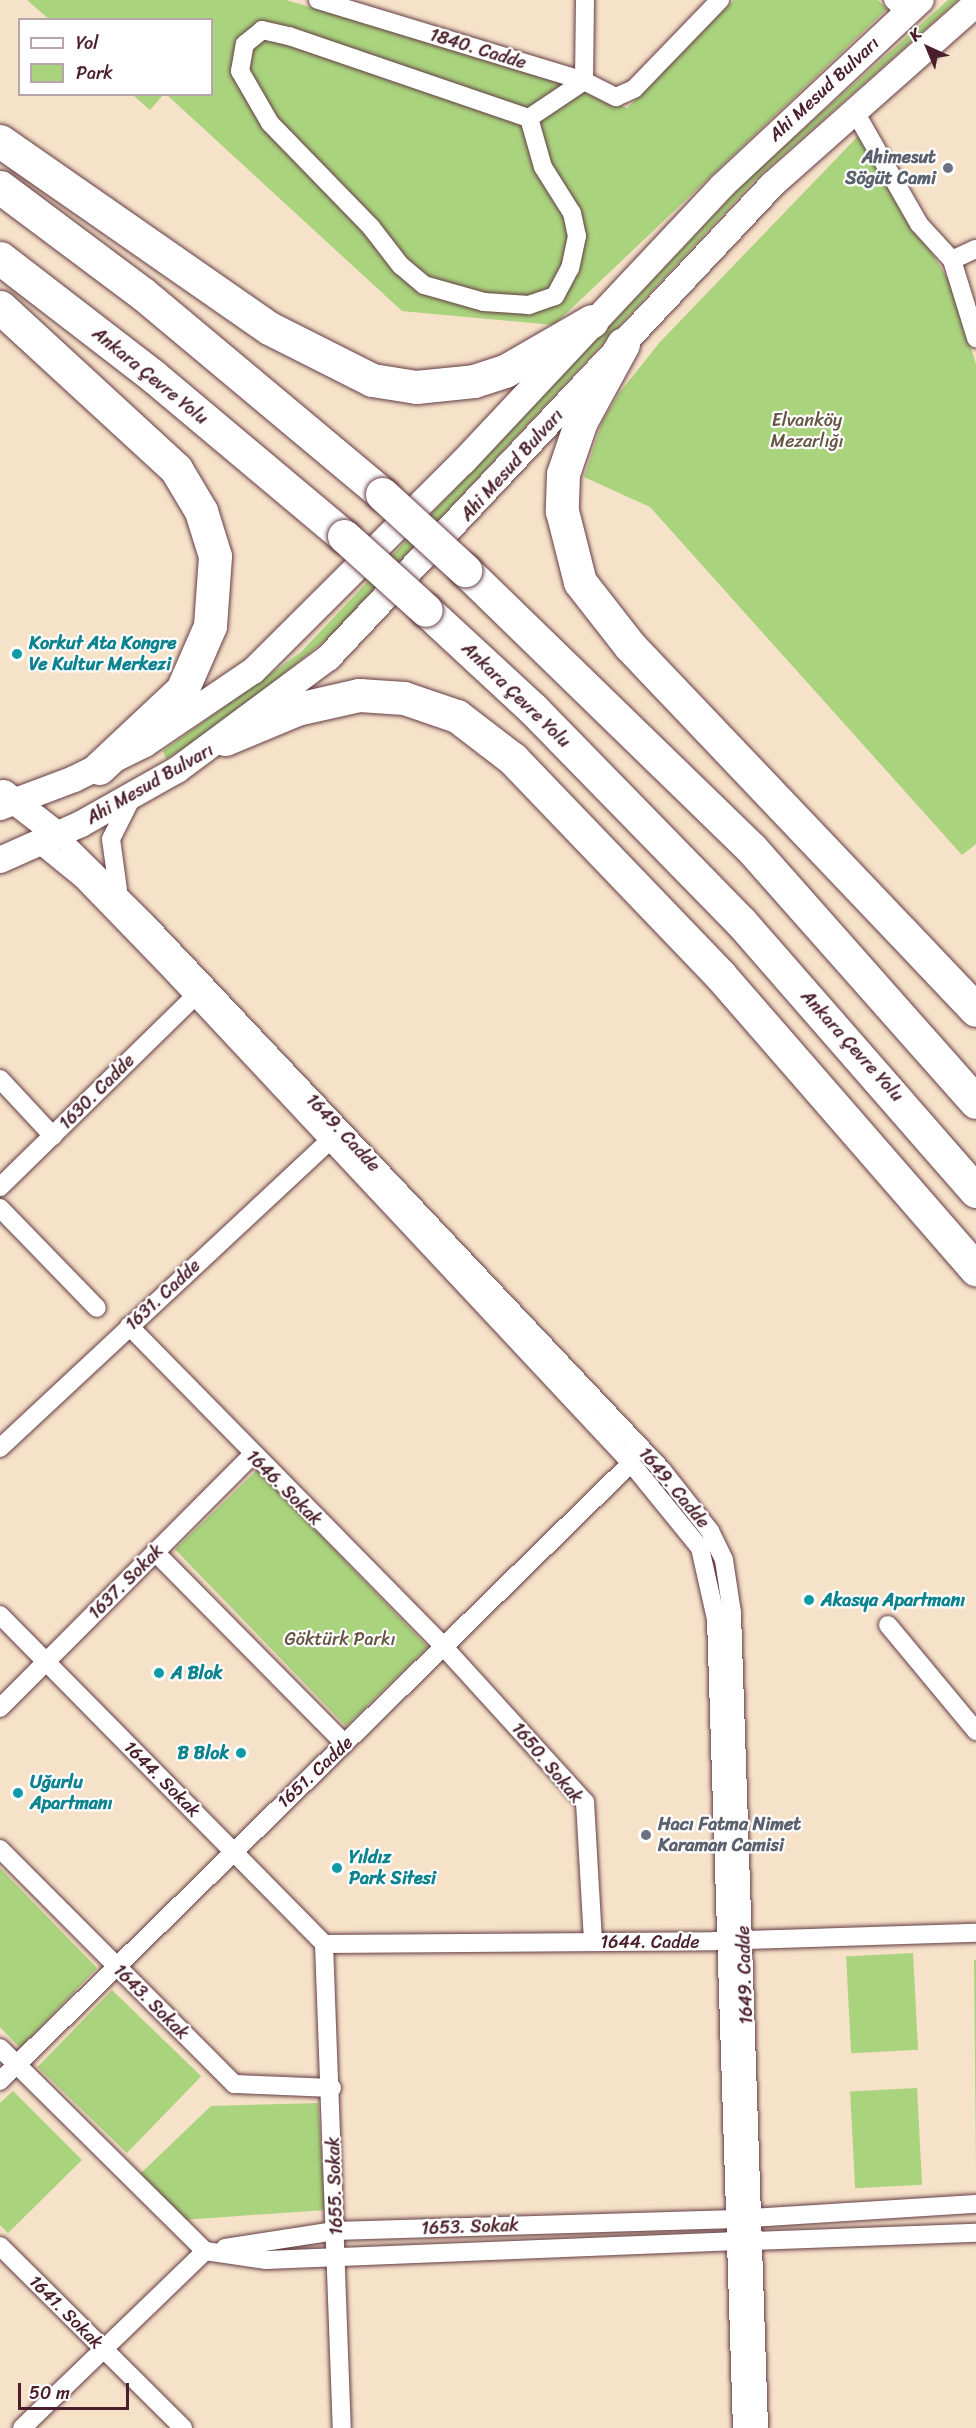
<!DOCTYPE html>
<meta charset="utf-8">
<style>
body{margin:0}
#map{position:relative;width:976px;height:2428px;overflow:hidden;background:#f6e1c9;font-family:Sriracha,sans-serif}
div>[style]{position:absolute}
.green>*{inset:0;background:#aad37e;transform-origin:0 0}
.roads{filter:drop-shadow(0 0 2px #643c43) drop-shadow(0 0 2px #643c43)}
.street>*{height:18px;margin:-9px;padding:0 9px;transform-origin:9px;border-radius:9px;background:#fff}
.secondary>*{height:26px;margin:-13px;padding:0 13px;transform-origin:13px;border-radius:13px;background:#fff}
.highway>*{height:33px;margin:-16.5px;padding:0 16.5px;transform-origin:16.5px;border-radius:16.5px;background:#fff}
.bridges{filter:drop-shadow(0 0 2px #643c43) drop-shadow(0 0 2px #643c43)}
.highway-bridge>*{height:33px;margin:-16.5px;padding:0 16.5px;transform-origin:16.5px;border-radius:16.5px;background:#fff}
.dots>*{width:16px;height:16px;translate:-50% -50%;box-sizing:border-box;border:3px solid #fff;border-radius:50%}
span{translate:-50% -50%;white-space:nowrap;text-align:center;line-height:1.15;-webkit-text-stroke:4.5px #fff;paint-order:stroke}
.street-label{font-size:18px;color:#4a1f2b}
.worship-label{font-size:18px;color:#5b616d;font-weight:700}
.right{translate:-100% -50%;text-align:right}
.left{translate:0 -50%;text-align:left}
.park-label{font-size:18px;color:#675544}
.culture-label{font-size:18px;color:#0d838f;font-weight:700}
.legend{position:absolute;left:18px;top:18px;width:195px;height:78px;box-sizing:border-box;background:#fff;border:2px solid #b7a5aa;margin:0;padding:8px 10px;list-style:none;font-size:18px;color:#4a1f2b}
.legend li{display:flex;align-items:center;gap:12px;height:30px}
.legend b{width:30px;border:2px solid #b7a5aa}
.north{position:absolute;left:898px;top:18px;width:60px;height:60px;-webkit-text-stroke:4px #fff;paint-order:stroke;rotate:316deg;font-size:16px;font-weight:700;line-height:24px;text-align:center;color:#4a1f2b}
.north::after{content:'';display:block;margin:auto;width:21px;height:27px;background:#4a1f2b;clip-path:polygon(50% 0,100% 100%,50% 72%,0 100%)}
.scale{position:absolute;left:18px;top:2383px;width:111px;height:27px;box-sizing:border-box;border:3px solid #4a1f2b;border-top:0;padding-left:8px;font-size:18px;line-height:21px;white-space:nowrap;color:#4a1f2b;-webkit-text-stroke:4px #fff;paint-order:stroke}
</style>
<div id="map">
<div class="green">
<div style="clip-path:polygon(27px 0,286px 0,561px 80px,627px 108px,734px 0,878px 0,887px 9px,554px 325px,402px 311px,167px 95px,212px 94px,212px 20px,49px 19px)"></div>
<div style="clip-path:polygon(948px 0,958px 0,757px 178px,331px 635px,224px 723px,166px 759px,163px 751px,301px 652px,752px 175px)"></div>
<div style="clip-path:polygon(133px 95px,163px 95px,150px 110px)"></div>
<div style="clip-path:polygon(859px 135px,951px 284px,976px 364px,976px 844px,962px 855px,650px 507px,584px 477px,602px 422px,620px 392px,660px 342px)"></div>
<div style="left:257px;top:1470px;width:246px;height:114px;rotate:46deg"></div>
<div style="clip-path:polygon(0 1868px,97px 1968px,20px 2048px,0 2027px)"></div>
<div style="left:913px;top:1953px;width:97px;height:67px;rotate:87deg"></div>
<div style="clip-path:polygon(974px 1959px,976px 1961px,976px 2171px)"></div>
<div style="left:112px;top:1990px;width:124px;height:107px;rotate:44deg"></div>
<div style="left:917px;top:2088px;width:97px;height:67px;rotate:87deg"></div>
<div style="clip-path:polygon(13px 2091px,82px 2160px,8px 2233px,0 2225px,0 2103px)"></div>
<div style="clip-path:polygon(318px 2103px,325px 2210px,183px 2220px,140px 2174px,211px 2106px)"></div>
</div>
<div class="roads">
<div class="street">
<div style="left:318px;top:0;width:278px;rotate:16.9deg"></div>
<div style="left:584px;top:81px;width:36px;rotate:27deg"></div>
<div style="left:616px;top:97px;width:20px;rotate:-24deg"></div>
<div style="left:634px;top:89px;width:124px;rotate:-46deg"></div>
<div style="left:893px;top:0;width:18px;rotate:45deg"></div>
<div style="left:854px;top:110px;width:131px;rotate:60.3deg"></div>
<div style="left:919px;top:224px;width:49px;rotate:47.5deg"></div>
<div style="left:952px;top:260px;width:82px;rotate:72.9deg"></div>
<div style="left:529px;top:118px;width:51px;rotate:74.1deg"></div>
<div style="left:543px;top:167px;width:54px;rotate:57.8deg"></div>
<div style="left:572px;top:213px;width:24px;rotate:78deg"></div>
<div style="left:577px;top:236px;width:33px;rotate:102deg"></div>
<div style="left:570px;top:268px;width:32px;rotate:118deg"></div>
<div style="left:555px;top:296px;width:28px;rotate:161deg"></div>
<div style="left:529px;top:305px;width:45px;rotate:-176.2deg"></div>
<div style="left:484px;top:302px;width:62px;rotate:-164.2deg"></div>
<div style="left:424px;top:285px;width:30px;rotate:-140deg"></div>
<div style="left:401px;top:266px;width:49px;rotate:-127.6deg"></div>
<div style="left:371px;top:227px;width:145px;rotate:-134.2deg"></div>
<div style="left:270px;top:123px;width:60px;rotate:-120deg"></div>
<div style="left:240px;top:71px;width:27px;rotate:-80deg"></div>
<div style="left:245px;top:44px;width:22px;rotate:-39deg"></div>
<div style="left:262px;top:30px;width:28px;rotate:13deg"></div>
<div style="left:289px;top:36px;width:254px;rotate:18.9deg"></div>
<div style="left:529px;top:118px;width:66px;rotate:-33.9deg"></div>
<div style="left:584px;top:81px;width:81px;rotate:-89.3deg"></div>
<div style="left:952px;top:260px;width:26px;rotate:-25deg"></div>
<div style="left:58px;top:835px;width:124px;rotate:44.7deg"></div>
<div style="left:146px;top:922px;width:753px;rotate:46.72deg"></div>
<div style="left:662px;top:1470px;width:78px;rotate:51.8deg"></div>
<div style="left:710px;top:1531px;width:32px;rotate:64deg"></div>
<div style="left:724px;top:1560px;width:54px;rotate:81.4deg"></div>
<div style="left:732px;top:1613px;width:815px;rotate:88.1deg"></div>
<div style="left:39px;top:844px;width:55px;rotate:39.1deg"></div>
<div style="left:82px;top:879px;width:129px;rotate:45.9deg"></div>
<div style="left:172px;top:972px;width:672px;rotate:46.93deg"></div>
<div style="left:631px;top:1463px;width:109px;rotate:50.9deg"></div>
<div style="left:700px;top:1548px;width:73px;rotate:77.3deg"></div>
<div style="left:716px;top:1619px;width:809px;rotate:88.16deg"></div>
<div style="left:118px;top:890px;width:51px;rotate:-97.8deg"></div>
<div style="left:111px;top:839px;width:49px;rotate:-63.4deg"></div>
<div style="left:0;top:1079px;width:78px;rotate:47.1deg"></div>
<div style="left:0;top:1187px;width:270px;rotate:-44.4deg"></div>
<div style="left:0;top:1208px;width:139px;rotate:45.9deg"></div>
<div style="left:129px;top:1326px;width:448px;rotate:45.5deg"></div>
<div style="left:443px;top:1646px;width:211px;rotate:47.7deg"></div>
<div style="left:585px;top:1802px;width:140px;rotate:86.7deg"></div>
<div style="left:0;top:1448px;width:447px;rotate:-43deg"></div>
<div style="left:155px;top:1552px;width:270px;rotate:45.3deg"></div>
<div style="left:0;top:1615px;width:462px;rotate:45.4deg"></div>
<div style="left:888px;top:1625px;width:138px;rotate:50.3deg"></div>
<div style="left:0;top:1708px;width:357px;rotate:-45.1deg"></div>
<div style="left:0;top:1849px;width:332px;rotate:45.1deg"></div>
<div style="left:234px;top:2084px;width:98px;rotate:2.3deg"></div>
<div style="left:324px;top:1944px;width:391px;rotate:-0.4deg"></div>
<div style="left:715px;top:1941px;width:261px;rotate:-1.8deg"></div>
<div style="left:324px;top:1944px;width:484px;rotate:87.9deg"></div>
<div style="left:0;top:2048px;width:289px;rotate:44.7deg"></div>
<div style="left:205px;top:2251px;width:62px;rotate:8.4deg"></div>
<div style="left:266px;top:2260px;width:471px;rotate:-2.3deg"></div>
<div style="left:0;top:2081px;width:883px;rotate:-44.4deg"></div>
<div style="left:751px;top:2218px;width:225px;rotate:-3.6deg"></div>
<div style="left:753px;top:2241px;width:223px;rotate:-2.1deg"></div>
<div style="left:0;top:2246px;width:258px;rotate:44.8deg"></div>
<div style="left:225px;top:2248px;width:111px;rotate:-8.8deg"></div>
<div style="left:335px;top:2231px;width:401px;rotate:-1.7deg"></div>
<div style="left:22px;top:2428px;width:255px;rotate:-44deg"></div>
</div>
<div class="secondary">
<div style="left:4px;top:793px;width:68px;rotate:37.9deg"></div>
<div style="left:0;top:807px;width:79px;rotate:-20.7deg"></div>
<div style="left:74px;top:779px;width:79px;rotate:-26.2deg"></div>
<div style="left:145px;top:744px;width:130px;rotate:-34.1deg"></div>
<div style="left:253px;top:671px;width:296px;rotate:-44.9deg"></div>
<div style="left:463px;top:462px;width:378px;rotate:-46.8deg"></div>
<div style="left:722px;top:186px;width:272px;rotate:-43.1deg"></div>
<div style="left:0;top:860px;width:89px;rotate:-24deg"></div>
<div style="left:81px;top:824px;width:110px;rotate:-29.4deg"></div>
<div style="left:177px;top:770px;width:188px;rotate:-36.6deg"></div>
<div style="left:328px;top:658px;width:650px;rotate:-46.81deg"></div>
<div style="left:773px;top:184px;width:271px;rotate:-41.6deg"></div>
</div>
<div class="highway">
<div style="left:0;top:141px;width:328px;rotate:34.8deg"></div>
<div style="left:269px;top:328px;width:115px;rotate:26.8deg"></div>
<div style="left:372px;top:380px;width:45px;rotate:9deg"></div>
<div style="left:416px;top:387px;width:58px;rotate:-5.9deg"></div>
<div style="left:474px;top:381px;width:33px;rotate:-18deg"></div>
<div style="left:505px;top:371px;width:100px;rotate:-29.9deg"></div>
<div style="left:0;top:187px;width:179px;rotate:36.8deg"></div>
<div style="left:143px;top:294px;width:312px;rotate:39.9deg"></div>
<div style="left:0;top:258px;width:193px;rotate:37.6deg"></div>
<div style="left:153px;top:376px;width:249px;rotate:40deg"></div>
<div style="left:0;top:307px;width:239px;rotate:42.6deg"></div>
<div style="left:176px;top:469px;width:49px;rotate:59.2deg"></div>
<div style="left:201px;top:511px;width:47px;rotate:72.7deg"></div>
<div style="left:215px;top:556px;width:70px;rotate:94.1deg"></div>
<div style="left:210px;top:626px;width:70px;rotate:113.6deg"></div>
<div style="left:182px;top:690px;width:114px;rotate:136.8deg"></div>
<div style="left:623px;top:344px;width:88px;rotate:118.6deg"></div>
<div style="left:581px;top:421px;width:56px;rotate:108.8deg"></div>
<div style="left:563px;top:474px;width:37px;rotate:92deg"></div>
<div style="left:562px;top:511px;width:73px;rotate:75.8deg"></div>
<div style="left:580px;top:582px;width:81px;rotate:52deg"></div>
<div style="left:630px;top:646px;width:502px;rotate:46.45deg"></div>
<div style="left:465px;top:570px;width:399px;rotate:44.2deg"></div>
<div style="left:751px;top:848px;width:339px;rotate:48.5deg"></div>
<div style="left:426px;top:610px;width:146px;rotate:42.8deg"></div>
<div style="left:533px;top:709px;width:298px;rotate:45.7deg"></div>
<div style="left:741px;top:922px;width:357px;rotate:48.9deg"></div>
<div style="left:225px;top:739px;width:78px;rotate:-22.6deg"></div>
<div style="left:297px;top:709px;width:64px;rotate:-12.7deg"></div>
<div style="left:359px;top:695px;width:45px;rotate:3.8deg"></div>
<div style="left:404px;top:698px;width:56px;rotate:18.8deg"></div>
<div style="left:457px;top:716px;width:71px;rotate:37.5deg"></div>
<div style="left:513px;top:759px;width:299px;rotate:46.2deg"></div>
<div style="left:720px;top:975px;width:390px;rotate:49deg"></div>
</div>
</div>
<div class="bridges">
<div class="highway-bridge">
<div style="left:382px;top:494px;width:113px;rotate:42.5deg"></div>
<div style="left:344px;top:536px;width:110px;rotate:42.1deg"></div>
</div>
</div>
<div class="dots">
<div style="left:948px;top:168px;background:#6b7280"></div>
<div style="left:17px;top:654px;background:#0f9aa8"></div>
<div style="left:809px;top:1600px;background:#0f9aa8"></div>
<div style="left:159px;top:1673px;background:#0f9aa8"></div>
<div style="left:241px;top:1753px;background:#0f9aa8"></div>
<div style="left:18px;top:1793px;background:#0f9aa8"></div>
<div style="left:646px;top:1835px;background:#6b7280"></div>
<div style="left:337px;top:1868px;background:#0f9aa8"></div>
</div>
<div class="street-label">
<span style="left:478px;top:49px;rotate:17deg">1840. Cadde</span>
<span style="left:824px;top:89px;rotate:-43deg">Ahi Mesud Bulvarı</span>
<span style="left:150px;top:376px;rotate:39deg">Ankara Çevre Yolu</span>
<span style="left:512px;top:465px;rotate:-48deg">Ahi Mesud Bulvarı</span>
<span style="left:516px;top:695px;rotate:44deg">Ankara Çevre Yolu</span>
<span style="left:150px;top:784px;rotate:-30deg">Ahi Mesud Bulvarı</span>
<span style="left:852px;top:1046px;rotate:48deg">Ankara Çevre Yolu</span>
<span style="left:97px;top:1092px;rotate:-45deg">1630. Cadde</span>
<span style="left:343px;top:1133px;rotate:47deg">1649. Cadde</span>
<span style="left:163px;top:1295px;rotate:-43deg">1631. Cadde</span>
<span style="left:284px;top:1488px;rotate:45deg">1646. Sokak</span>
<span style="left:674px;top:1488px;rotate:50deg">1649. Cadde</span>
<span style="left:126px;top:1582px;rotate:-45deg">1637. Sokak</span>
<span style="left:547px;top:1763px;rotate:50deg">1650. Sokak</span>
<span style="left:315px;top:1772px;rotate:-43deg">1651. Cadde</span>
<span style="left:162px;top:1779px;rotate:45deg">1644. Sokak</span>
<span style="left:650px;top:1942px">1644. Cadde</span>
<span style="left:745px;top:1975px;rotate:-92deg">1649. Cadde</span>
<span style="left:151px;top:2002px;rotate:45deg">1643. Sokak</span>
<span style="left:335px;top:2186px;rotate:-92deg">1655. Sokak</span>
<span style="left:470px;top:2227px;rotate:-2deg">1653. Sokak</span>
<span style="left:66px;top:2312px;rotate:45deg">1641. Sokak</span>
</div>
<div class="worship-label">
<span class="right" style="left:936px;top:168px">Ahimesut<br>Sögüt Cami</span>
<span class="left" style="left:658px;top:1835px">Hacı Fatma Nimet<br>Karaman Camisi</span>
</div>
<div class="park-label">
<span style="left:807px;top:431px">Elvanköy<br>Mezarlığı</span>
<span style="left:340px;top:1639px">Göktürk Parkı</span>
</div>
<div class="culture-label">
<span class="left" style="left:29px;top:654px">Korkut Ata Kongre<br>Ve Kultur Merkezi</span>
<span class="left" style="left:821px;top:1600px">Akasya Apartmanı</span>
<span class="left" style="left:171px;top:1673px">A Blok</span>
<span class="right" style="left:229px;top:1753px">B Blok</span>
<span class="left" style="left:30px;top:1793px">Uğurlu<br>Apartmanı</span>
<span class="left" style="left:349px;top:1868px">Yıldız<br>Park Sitesi</span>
</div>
<ul class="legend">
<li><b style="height:8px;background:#fff"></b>Yol</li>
<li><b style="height:16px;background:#aad37e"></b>Park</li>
</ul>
<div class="north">K</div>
<div class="scale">50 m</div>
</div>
